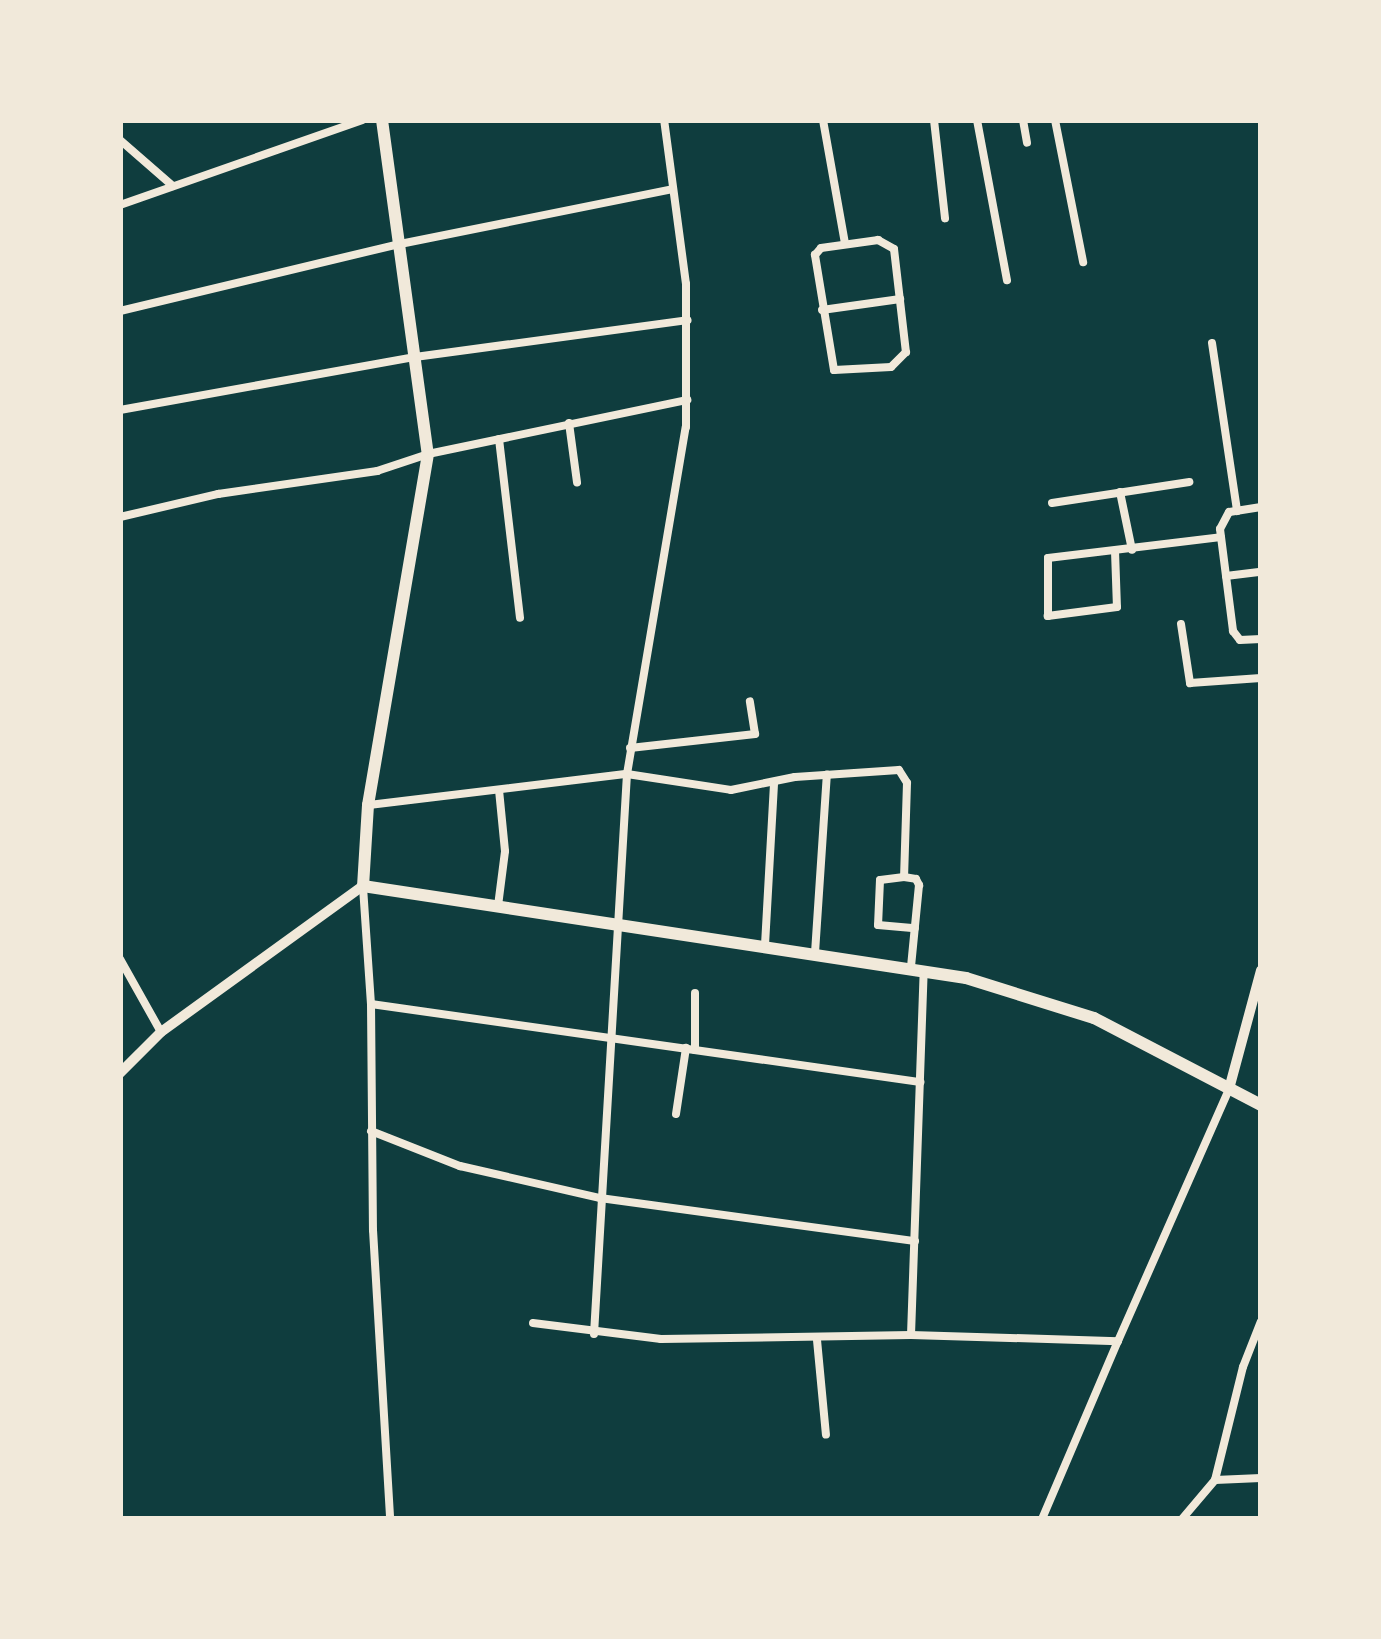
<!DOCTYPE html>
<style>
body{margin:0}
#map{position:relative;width:1381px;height:1639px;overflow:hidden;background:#0f3d3e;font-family:"IBM Plex Sans",sans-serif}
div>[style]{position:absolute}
.minor>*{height:8px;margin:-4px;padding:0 4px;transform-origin:4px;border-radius:4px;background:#f1e9da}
.tertiary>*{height:10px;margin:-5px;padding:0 5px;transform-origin:5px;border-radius:5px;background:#f1e9da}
.secondary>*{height:12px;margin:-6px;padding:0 6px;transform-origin:6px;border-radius:6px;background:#f1e9da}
span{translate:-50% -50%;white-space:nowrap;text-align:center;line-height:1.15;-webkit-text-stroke:10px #f1e9da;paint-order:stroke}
.frame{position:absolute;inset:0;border:123px solid #f1e9da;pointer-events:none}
</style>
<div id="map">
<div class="minor">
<div style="left:823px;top:120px;width:125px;rotate:79.9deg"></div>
<div style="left:934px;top:120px;width:99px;rotate:83.6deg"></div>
<div style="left:977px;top:120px;width:163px;rotate:79.4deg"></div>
<div style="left:1023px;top:120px;width:23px;rotate:80deg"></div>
<div style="left:1055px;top:120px;width:145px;rotate:78.8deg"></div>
<div style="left:120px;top:140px;width:70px;rotate:41deg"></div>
<div style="left:120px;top:205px;width:257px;rotate:-19.3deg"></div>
<div style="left:878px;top:240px;width:18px;rotate:29deg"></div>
<div style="left:894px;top:249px;width:104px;rotate:83.4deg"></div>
<div style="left:906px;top:352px;width:21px;rotate:135deg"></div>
<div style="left:891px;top:367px;width:57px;rotate:177deg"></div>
<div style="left:834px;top:370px;width:117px;rotate:-99.4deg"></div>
<div style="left:815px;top:255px;width:9px;rotate:-49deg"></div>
<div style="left:821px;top:248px;width:58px;rotate:-8deg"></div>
<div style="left:822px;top:310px;width:79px;rotate:-8deg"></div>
<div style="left:120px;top:311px;width:288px;rotate:-13.5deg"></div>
<div style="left:400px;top:244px;width:278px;rotate:-11.4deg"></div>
<div style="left:1212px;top:343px;width:170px;rotate:81.5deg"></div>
<div style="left:120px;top:410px;width:300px;rotate:-10.2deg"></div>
<div style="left:415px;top:357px;width:275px;rotate:-7.7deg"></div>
<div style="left:569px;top:423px;width:60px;rotate:82.3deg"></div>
<div style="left:499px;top:439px;width:180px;rotate:83.3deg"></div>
<div style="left:1120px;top:492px;width:59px;rotate:78.3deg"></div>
<div style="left:1052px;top:503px;width:139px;rotate:-8.7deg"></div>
<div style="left:1261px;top:507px;width:32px;rotate:171deg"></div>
<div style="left:1229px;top:512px;width:19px;rotate:118deg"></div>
<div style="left:1220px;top:529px;width:103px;rotate:82.7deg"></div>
<div style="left:1233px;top:631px;width:11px;rotate:52deg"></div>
<div style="left:1240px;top:640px;width:21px;rotate:-3deg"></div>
<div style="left:120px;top:517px;width:101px;rotate:-13.2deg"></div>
<div style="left:218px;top:494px;width:161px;rotate:-8.2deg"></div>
<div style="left:377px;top:471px;width:54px;rotate:-18.4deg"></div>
<div style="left:428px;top:454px;width:265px;rotate:-11.8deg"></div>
<div style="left:1115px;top:551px;width:56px;rotate:88deg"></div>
<div style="left:1117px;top:607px;width:70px;rotate:172.6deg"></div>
<div style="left:1048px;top:616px;width:58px;rotate:-90deg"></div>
<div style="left:1048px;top:558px;width:174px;rotate:-6.9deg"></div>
<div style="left:1226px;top:576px;width:35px;rotate:-7deg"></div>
<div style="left:1181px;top:624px;width:60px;rotate:81.3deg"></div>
<div style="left:1190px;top:683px;width:71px;rotate:-4deg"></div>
<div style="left:630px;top:748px;width:126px;rotate:-6.4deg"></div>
<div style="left:755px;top:734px;width:33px;rotate:-99deg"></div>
<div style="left:369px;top:805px;width:260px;rotate:-6.9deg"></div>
<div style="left:627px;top:774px;width:105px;rotate:8.7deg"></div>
<div style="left:731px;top:790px;width:65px;rotate:-11.5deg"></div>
<div style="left:795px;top:777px;width:104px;rotate:-3.9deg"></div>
<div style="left:899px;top:770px;width:15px;rotate:58deg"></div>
<div style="left:907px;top:783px;width:94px;rotate:91.8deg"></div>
<div style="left:904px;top:877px;width:12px;rotate:9deg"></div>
<div style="left:916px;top:879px;width:7px;rotate:63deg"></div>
<div style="left:919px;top:885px;width:82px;rotate:95.6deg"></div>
<div style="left:904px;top:877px;width:24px;rotate:173deg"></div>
<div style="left:880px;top:880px;width:45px;rotate:92.5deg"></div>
<div style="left:878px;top:925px;width:37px;rotate:5deg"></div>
<div style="left:363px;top:887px;width:117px;rotate:86.1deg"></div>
<div style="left:371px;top:1004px;width:226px;rotate:89.5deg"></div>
<div style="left:373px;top:1230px;width:289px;rotate:86.6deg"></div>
<div style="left:498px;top:906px;width:55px;rotate:-82.7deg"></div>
<div style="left:505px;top:851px;width:61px;rotate:-95.6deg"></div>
<div style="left:765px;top:945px;width:163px;rotate:-86.8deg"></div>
<div style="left:815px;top:953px;width:179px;rotate:-86.2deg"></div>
<div style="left:120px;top:959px;width:84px;rotate:60.7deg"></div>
<div style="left:695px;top:993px;width:57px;rotate:90deg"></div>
<div style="left:371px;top:1004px;width:555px;rotate:8.09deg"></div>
<div style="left:676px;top:1114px;width:67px;rotate:-81.4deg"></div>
<div style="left:371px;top:1131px;width:96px;rotate:21.5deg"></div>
<div style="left:460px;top:1166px;width:144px;rotate:12.9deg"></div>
<div style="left:600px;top:1198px;width:318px;rotate:7.8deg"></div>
<div style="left:533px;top:1323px;width:129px;rotate:7.1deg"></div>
<div style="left:661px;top:1339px;width:250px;rotate:-0.9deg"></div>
<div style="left:911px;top:1335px;width:207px;rotate:1.7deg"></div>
<div style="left:1118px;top:1341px;width:275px;rotate:-66.2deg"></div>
<div style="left:594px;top:1334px;width:561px;rotate:-86.63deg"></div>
<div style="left:627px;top:774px;width:352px;rotate:-80.4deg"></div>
<div style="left:686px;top:427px;width:143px;rotate:-90deg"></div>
<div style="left:686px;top:284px;width:165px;rotate:-97.6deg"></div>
<div style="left:911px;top:1335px;width:365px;rotate:-88deg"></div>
<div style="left:817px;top:1340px;width:95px;rotate:84.6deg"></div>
<div style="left:1215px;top:1480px;width:46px;rotate:-2.5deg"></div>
<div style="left:1042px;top:1519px;width:194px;rotate:-66.9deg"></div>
<div style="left:1182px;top:1519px;width:51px;rotate:-49.8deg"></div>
<div style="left:1215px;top:1480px;width:116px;rotate:-76.1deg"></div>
<div style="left:1243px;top:1367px;width:49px;rotate:-68.6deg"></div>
</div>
<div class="tertiary">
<div style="left:120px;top:1073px;width:58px;rotate:-45deg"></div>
<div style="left:161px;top:1032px;width:249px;rotate:-35.9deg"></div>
<div style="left:1229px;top:1089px;width:123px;rotate:-74.9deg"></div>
</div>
<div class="secondary">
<div style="left:382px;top:120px;width:337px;rotate:82.2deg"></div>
<div style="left:428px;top:454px;width:356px;rotate:99.7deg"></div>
<div style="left:368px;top:805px;width:81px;rotate:93.5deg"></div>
<div style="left:363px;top:886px;width:610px;rotate:8.67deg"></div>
<div style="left:966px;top:978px;width:134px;rotate:17.4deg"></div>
<div style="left:1094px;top:1018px;width:188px;rotate:27.5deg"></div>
</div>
<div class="frame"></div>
</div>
